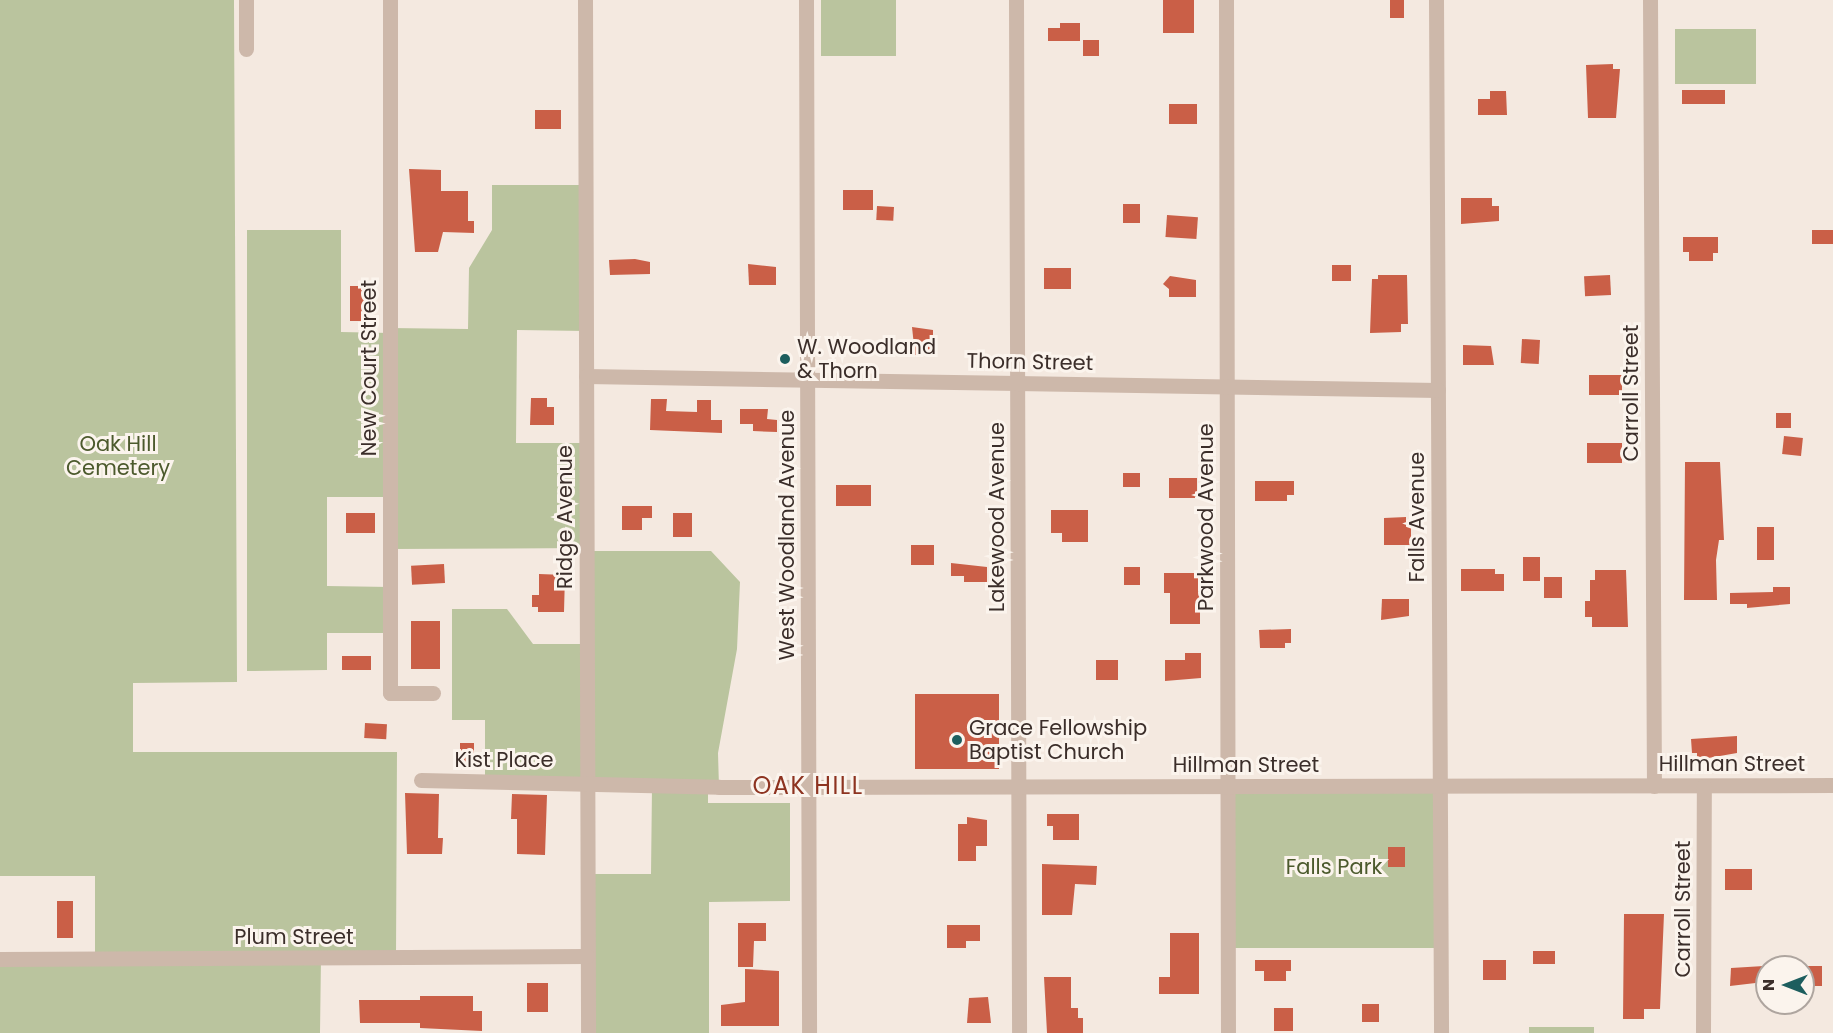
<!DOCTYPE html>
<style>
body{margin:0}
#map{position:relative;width:1833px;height:1033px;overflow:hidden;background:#f4e9e0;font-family:Poppins,sans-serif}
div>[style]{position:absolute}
.green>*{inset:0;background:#bac49e;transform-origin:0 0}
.building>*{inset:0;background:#ca5f47;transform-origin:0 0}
.minor>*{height:15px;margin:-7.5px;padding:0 7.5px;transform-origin:7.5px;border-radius:7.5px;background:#cdb8aa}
.dots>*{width:16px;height:16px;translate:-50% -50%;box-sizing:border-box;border:3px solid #fbf4ed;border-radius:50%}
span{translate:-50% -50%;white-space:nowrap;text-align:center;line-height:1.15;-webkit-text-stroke:6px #fbf4ed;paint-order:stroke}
.poi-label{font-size:21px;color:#3b2e2a}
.left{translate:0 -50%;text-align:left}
.street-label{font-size:21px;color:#3b2e2a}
.park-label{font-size:21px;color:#4c5a2d}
.quarter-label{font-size:24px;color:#8d3320;letter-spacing:1.5px}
.north{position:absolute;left:1755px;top:955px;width:60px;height:60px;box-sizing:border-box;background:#fbf4ed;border:2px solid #aea59f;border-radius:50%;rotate:270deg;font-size:16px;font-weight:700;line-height:24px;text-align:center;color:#3b2e2a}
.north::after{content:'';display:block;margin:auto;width:21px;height:27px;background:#1d5e5e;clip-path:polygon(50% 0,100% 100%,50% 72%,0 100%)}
</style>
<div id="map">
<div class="green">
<div style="clip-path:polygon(0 0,234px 0,237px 682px,133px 683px,133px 752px,397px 752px,396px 957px,321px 957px,320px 1033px,0 1033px,0 959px,95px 958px,95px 876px,0 876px)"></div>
<div style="left:821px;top:0;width:75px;height:56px"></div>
<div style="left:1675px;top:29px;width:81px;height:55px"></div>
<div style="clip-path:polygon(492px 185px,586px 185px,586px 331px,517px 330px,516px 443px,586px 443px,586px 548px,390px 549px,390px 497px,327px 497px,327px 586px,390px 587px,390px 633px,327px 633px,327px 670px,247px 671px,247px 230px,341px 230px,341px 332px,390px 333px,390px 328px,468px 329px,469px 268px,492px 230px)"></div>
<div style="clip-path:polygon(586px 551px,711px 551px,740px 582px,737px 649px,718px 753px,719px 787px,708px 787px,708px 803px,790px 803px,790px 901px,709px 902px,709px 1033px,588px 1033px,587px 874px,651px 874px,652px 787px,485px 781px,485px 720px,452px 720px,452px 609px,507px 609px,533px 644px,586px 644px)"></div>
<div style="left:1227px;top:786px;width:212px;height:162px"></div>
<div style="left:1529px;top:1027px;width:65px;height:6px"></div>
</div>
<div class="building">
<div style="left:1163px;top:0;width:31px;height:33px"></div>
<div style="left:1390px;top:0;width:14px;height:18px"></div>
<div style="clip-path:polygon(1060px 23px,1080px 23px,1080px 41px,1048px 41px,1048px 28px,1060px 28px)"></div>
<div style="left:1083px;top:40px;width:16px;height:16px"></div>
<div style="clip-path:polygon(1613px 64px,1613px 69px,1620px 69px,1616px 118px,1588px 118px,1586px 65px)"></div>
<div style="left:1725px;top:90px;width:14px;height:43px;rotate:90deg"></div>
<div style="clip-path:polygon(1490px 91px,1506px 91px,1507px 115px,1478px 115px,1478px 99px,1490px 99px)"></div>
<div style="left:1169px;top:104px;width:28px;height:20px"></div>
<div style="left:535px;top:110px;width:26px;height:19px"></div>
<div style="clip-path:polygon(409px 169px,441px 170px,441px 191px,468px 191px,468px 221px,474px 221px,474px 233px,443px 232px,438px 252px,415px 252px)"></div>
<div style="left:843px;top:190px;width:30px;height:20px"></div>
<div style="clip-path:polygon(1461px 198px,1492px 198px,1492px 206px,1499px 206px,1499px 221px,1461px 224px)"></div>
<div style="left:1123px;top:204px;width:17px;height:19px"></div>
<div style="left:877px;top:206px;width:17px;height:14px;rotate:3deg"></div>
<div style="left:1167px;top:215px;width:31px;height:22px;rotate:4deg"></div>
<div style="left:1812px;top:230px;width:21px;height:14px"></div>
<div style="clip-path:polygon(1683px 237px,1718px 237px,1718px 253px,1713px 253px,1713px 261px,1689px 261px,1689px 252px,1683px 252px)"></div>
<div style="clip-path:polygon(635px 259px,650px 262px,650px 274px,610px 275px,609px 260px)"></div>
<div style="clip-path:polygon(748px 264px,776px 267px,776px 285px,749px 285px)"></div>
<div style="left:1332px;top:265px;width:19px;height:16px"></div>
<div style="left:1044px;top:268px;width:27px;height:21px"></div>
<div style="clip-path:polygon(1378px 275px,1407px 275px,1408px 324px,1401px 324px,1401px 332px,1370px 333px,1372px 279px,1378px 279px)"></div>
<div style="left:1610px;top:275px;width:20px;height:26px;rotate:87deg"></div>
<div style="clip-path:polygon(1170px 276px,1196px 280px,1196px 297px,1169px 297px,1169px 289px,1163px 284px)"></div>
<div style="left:350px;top:286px;width:19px;height:35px"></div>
<div style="clip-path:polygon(912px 327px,933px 330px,933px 355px,915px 355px)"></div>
<div style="left:1522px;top:339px;width:18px;height:24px;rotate:3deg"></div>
<div style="clip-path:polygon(1463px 345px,1491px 346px,1494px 365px,1463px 365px)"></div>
<div style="left:1622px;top:375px;width:20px;height:33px;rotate:90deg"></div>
<div style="clip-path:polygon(531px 398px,547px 398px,547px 407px,554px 407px,554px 425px,530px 425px)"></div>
<div style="clip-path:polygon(651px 399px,667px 399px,666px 411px,697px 412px,697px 400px,711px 400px,711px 420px,722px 420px,722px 433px,650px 430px)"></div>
<div style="clip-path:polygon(740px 409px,768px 409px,767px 419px,777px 420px,777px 432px,753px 431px,753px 424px,740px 424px)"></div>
<div style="left:1776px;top:413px;width:15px;height:15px"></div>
<div style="left:1784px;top:436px;width:19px;height:18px;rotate:6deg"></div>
<div style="left:1587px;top:443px;width:35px;height:20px"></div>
<div style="clip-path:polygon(1685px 462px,1720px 462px,1724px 540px,1719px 540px,1716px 560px,1717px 600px,1684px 600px)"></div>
<div style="left:1123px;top:473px;width:17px;height:14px"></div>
<div style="left:1169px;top:478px;width:28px;height:20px"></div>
<div style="clip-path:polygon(1255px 481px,1294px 481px,1294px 495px,1287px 495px,1287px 501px,1255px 501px)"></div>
<div style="left:836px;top:485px;width:35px;height:21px"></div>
<div style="clip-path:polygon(622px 506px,652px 506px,652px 518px,642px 518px,642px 530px,622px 530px)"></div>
<div style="clip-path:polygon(1051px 510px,1088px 510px,1088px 542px,1062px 542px,1062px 533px,1051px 533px)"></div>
<div style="left:346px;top:513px;width:29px;height:20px"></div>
<div style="left:673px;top:513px;width:19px;height:24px"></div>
<div style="clip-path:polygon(1406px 517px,1406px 525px,1411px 525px,1411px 545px,1384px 545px,1384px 518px)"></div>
<div style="left:1757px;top:527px;width:17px;height:33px"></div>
<div style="left:911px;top:545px;width:23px;height:20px"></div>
<div style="left:1523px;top:557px;width:17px;height:24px"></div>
<div style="clip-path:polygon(951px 563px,987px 567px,987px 582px,964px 582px,964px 576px,951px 576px)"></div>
<div style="left:444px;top:564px;width:19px;height:33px;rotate:87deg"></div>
<div style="left:1124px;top:567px;width:16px;height:18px"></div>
<div style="clip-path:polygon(1461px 569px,1495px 569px,1495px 574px,1504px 574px,1504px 591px,1461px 591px)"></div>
<div style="clip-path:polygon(1595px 570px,1626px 570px,1628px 627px,1592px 627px,1592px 617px,1585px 617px,1585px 601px,1590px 601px,1590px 580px,1595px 580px)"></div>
<div style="clip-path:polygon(1164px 573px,1200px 573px,1200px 624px,1170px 624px,1170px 593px,1164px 593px)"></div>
<div style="clip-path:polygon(539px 574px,565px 575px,564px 612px,538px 612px,538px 607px,532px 607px,532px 595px,539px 595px)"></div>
<div style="left:1544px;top:577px;width:18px;height:21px"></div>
<div style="clip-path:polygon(1773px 587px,1790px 587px,1790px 604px,1747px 608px,1747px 604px,1730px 604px,1730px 593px,1773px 592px)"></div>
<div style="clip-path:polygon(1382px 599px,1409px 599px,1409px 616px,1381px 620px)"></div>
<div style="left:411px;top:621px;width:29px;height:48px"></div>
<div style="clip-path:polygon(1291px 629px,1291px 643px,1285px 643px,1285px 648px,1260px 648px,1259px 630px)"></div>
<div style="clip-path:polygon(1185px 653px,1201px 653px,1201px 678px,1165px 681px,1165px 660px,1185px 660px)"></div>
<div style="left:342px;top:656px;width:29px;height:14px"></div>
<div style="left:1096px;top:660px;width:22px;height:20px"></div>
<div style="left:915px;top:694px;width:84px;height:75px"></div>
<div style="left:365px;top:723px;width:22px;height:15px;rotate:3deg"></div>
<div style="clip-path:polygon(1737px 736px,1737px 753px,1697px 760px,1697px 753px,1692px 753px,1691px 739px)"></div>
<div style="left:460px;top:743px;width:14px;height:25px"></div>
<div style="clip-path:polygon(405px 793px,439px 794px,438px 838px,443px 838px,442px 854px,407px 854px)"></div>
<div style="clip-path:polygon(512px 794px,547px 795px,545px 855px,517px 854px,517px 819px,511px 819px)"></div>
<div style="clip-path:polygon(1047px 814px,1079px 814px,1079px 840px,1053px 840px,1053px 826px,1047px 826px)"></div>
<div style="clip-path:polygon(967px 817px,987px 820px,987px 846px,976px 846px,976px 861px,958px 861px,958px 824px,967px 824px)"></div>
<div style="left:1388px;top:847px;width:17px;height:20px"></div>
<div style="clip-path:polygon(1042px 864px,1097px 866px,1096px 885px,1075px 884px,1072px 915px,1042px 915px)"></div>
<div style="left:1725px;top:869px;width:27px;height:21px"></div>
<div style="left:57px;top:901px;width:16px;height:37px"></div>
<div style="clip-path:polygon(1624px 914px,1664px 914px,1660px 1009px,1644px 1009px,1644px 1019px,1623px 1019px)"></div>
<div style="clip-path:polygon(738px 923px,766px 923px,766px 941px,754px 941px,753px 967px,738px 967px)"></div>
<div style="clip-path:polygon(947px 925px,980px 925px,980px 941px,966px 941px,966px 948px,947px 948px)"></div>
<div style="clip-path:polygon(1170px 933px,1199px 933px,1199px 994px,1159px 994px,1159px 977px,1170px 977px)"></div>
<div style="left:1533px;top:951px;width:22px;height:13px"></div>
<div style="clip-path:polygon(1255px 960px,1291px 960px,1291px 971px,1286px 971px,1286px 981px,1264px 981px,1264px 971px,1255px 971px)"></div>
<div style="left:1483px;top:960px;width:23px;height:20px"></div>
<div style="clip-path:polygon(1764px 966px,1764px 982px,1730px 986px,1731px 968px)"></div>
<div style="left:1803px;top:966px;width:19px;height:20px"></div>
<div style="clip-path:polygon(745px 969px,779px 971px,779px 1026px,721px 1026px,721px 1005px,745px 1002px)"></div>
<div style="clip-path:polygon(1044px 977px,1071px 977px,1071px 1008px,1078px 1008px,1078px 1018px,1083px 1018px,1083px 1033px,1047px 1033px)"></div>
<div style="left:527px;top:983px;width:21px;height:29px"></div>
<div style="clip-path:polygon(420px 996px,473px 996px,473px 1011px,482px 1011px,482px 1031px,420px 1028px,420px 1023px,360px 1023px,359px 1000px,420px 1000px)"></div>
<div style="clip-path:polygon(988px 997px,991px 1023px,967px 1023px,969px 998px)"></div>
<div style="left:1362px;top:1004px;width:17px;height:18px"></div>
<div style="left:1274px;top:1008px;width:19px;height:23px"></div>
</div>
<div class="minor">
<div style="left:246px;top:0;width:49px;rotate:90deg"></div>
<div style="left:390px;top:0;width:693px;rotate:90deg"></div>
<div style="left:390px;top:693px;width:43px"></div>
<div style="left:585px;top:0;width:1033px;rotate:89.83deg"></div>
<div style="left:806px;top:0;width:1033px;rotate:89.83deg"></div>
<div style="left:1016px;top:0;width:1033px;rotate:89.83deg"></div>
<div style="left:1226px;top:0;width:1033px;rotate:89.89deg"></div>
<div style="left:1436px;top:0;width:1033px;rotate:89.72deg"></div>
<div style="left:1650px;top:0;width:786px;rotate:89.71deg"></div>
<div style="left:586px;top:376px;width:852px;rotate:0.94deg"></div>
<div style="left:421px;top:780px;width:298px;rotate:1.3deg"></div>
<div style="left:719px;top:787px;width:1114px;rotate:-0.1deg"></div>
<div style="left:0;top:959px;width:587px;rotate:-0.29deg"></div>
<div style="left:1703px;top:1033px;width:247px;rotate:-89.8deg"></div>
</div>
<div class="dots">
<div style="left:785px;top:359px;background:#1d5e5e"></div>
<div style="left:957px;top:740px;background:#1d5e5e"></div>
</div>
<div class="poi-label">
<span class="left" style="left:797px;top:359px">W. Woodland<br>&amp; Thorn</span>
<span class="left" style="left:969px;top:740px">Grace Fellowship<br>Baptist Church</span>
</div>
<div class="street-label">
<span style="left:1030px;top:362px;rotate:1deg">Thorn Street</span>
<span style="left:369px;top:368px;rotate:-90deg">New Court Street</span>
<span style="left:1631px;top:393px;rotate:-90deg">Carroll Street</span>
<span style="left:565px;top:517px;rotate:-90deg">Ridge Avenue</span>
<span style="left:997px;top:517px;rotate:-90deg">Lakewood Avenue</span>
<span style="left:1206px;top:517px;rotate:-90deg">Parkwood Avenue</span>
<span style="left:1417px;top:517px;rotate:-90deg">Falls Avenue</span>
<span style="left:787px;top:535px;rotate:-90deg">West Woodland Avenue</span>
<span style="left:504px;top:760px">Kist Place</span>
<span style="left:1732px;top:764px">Hillman Street</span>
<span style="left:1246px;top:765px">Hillman Street</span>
<span style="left:1683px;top:909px;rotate:-90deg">Carroll Street</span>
<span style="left:294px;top:937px">Plum Street</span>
</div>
<div class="park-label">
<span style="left:118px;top:456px">Oak Hill<br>Cemetery</span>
<span style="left:1334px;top:867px">Falls Park</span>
</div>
<div class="quarter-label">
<span style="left:808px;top:786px">OAK HILL</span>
</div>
<div class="north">N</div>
</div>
